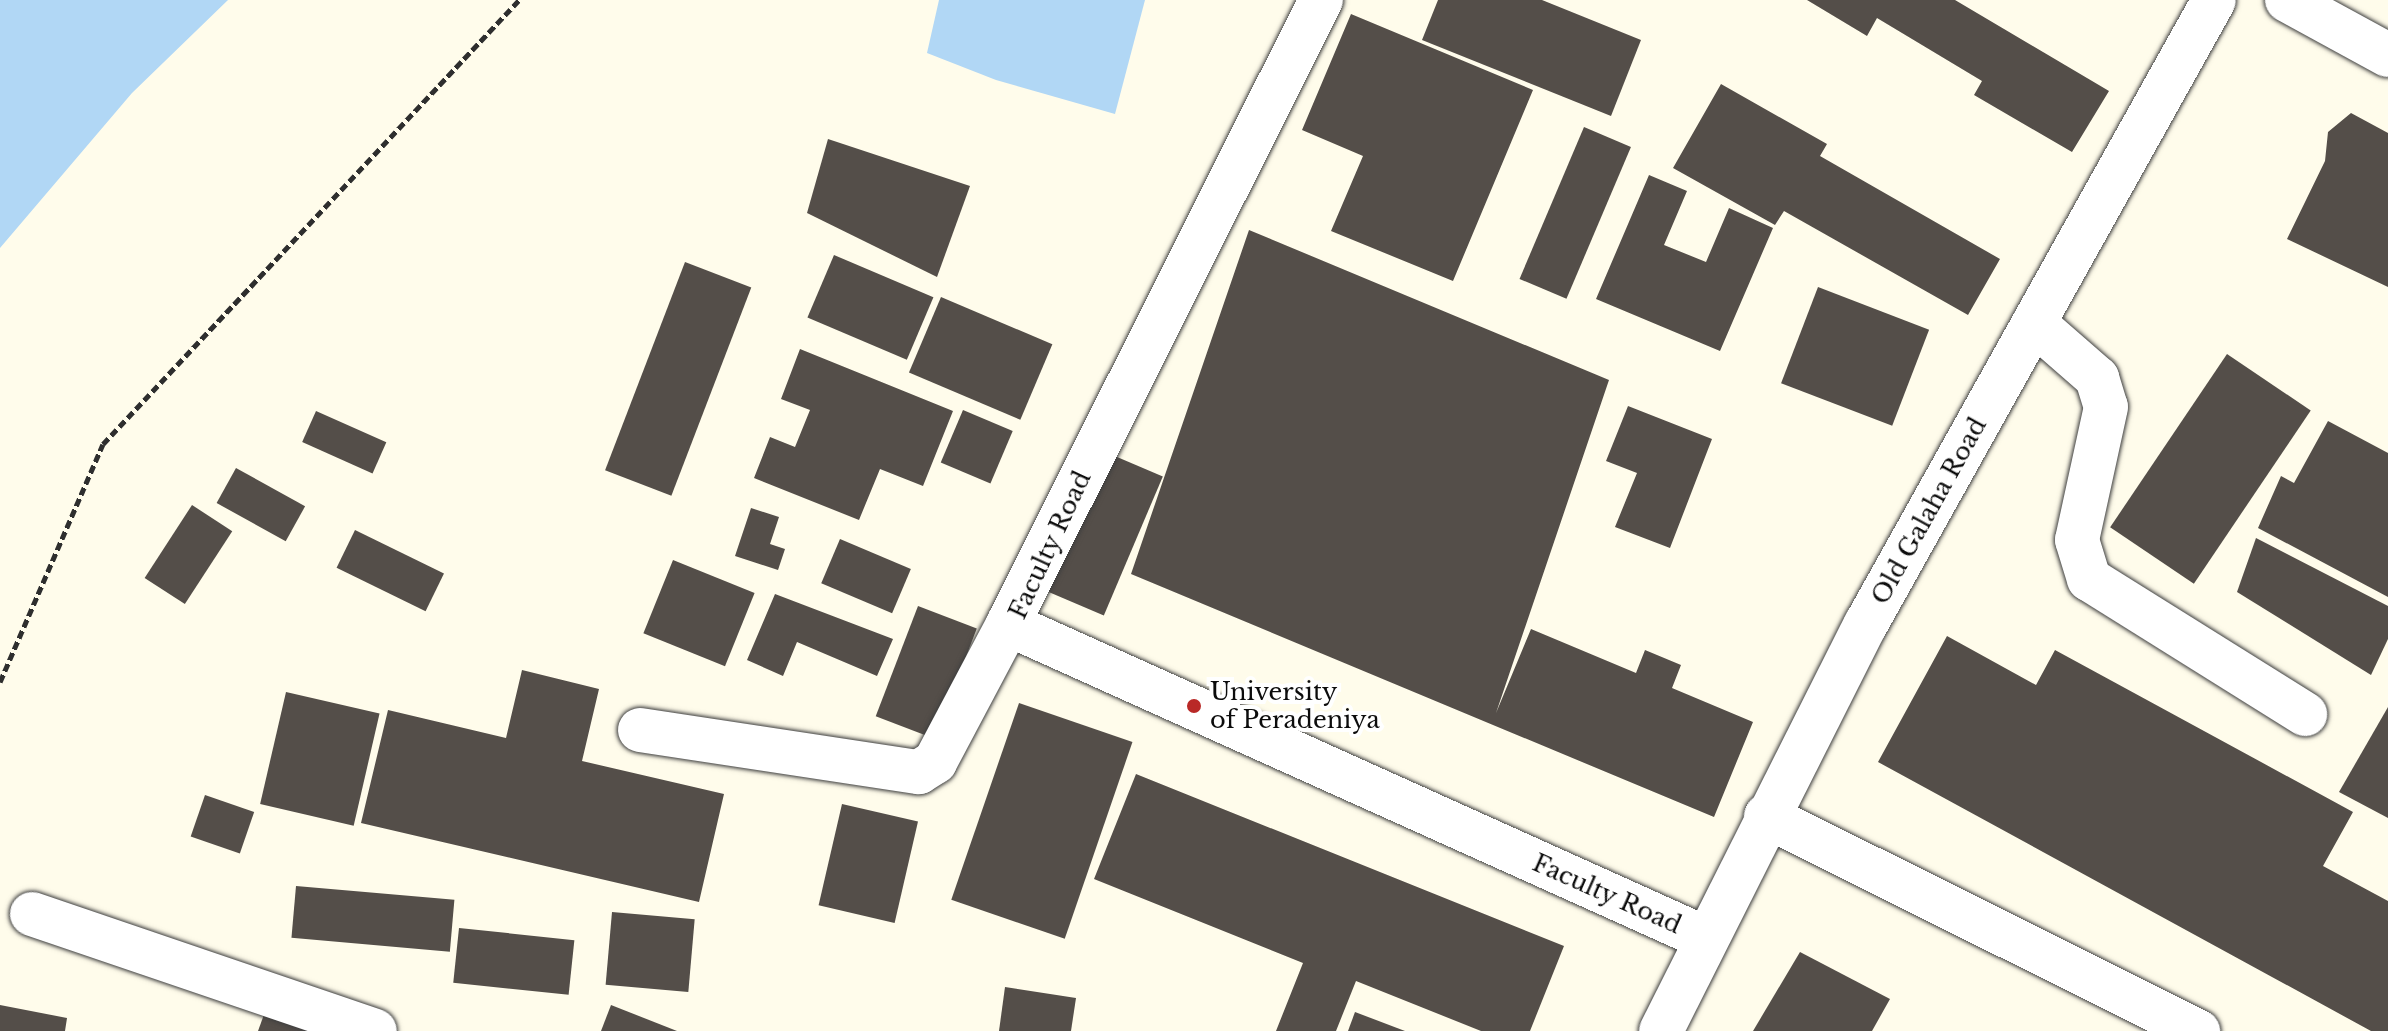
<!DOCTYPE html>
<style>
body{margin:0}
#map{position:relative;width:2388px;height:1031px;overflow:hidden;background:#fffceb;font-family:"Libre Baskerville",serif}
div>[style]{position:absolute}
.water>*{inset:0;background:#b1d7f5}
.building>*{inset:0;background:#544e49;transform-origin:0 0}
.path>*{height:5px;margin-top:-2.5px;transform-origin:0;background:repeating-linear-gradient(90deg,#2e2e2e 0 8px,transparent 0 12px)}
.roads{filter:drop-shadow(0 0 2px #3f3f3f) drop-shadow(0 0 2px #3f3f3f)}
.minor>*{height:44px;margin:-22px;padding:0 22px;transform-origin:22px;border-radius:22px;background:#fff}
.dots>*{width:22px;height:22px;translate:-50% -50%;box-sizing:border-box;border:4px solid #fff;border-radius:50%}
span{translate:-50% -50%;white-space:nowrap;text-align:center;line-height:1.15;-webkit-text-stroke:8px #fff;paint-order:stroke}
.street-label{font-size:24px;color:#0c0c0c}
.poi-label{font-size:24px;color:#0c0c0c}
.left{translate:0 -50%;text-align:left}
</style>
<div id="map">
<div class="water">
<div style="clip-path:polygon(0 0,228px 0,132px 93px,0 248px)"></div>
<div style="clip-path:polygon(939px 0,1145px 0,1115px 114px,996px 80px,927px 53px)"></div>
</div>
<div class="building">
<div style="clip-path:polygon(1438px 0,1542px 0,1641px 40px,1611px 116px,1422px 40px)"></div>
<div style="clip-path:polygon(1807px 0,1955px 0,2109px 91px,2072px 152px,1974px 95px,1982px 81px,1877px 18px,1867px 36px)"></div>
<div style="clip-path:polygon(1351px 14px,1533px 90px,1453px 281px,1331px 231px,1363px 156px,1302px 130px)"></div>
<div style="clip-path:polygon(1721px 84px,1827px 144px,1820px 156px,2000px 259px,1968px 315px,1784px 211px,1775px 225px,1673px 168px)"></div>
<div style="clip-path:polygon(2351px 113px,2388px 133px,2388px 287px,2287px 239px,2325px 161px,2328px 132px)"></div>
<div style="left:1584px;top:127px;width:51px;height:165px;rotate:23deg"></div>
<div style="clip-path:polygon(828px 139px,970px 186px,937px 277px,807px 213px)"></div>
<div style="clip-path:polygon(1649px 175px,1687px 191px,1664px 245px,1706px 262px,1729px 208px,1773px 228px,1720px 351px,1596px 299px)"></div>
<div style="clip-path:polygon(1249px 230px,1609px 380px,1496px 713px,1531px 629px,1636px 673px,1645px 650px,1681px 665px,1672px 688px,1753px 722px,1714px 817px,1131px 574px)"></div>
<div style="left:834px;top:255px;width:108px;height:68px;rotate:23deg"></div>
<div style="left:685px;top:262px;width:71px;height:223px;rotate:21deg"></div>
<div style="left:1818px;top:287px;width:119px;height:103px;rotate:21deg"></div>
<div style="left:941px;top:297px;width:121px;height:82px;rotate:23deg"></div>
<div style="clip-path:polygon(800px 349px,953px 411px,923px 486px,880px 469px,859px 520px,754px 478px,770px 437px,795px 447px,810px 410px,781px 399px)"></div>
<div style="left:2227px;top:354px;width:101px;height:209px;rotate:34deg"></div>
<div style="clip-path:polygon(1628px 406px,1712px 439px,1670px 548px,1615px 527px,1637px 473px,1606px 461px)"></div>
<div style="left:963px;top:410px;width:54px;height:57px;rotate:23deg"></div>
<div style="left:316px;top:411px;width:77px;height:34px;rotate:24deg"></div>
<div style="clip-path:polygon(2328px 421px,2388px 453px,2388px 597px,2258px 528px,2281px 476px,2294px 483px)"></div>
<div style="left:1103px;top:451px;width:65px;height:151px;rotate:23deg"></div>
<div style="left:236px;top:468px;width:79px;height:40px;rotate:29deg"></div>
<div style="left:192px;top:505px;width:48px;height:87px;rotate:33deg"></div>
<div style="clip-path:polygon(751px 508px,779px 517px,770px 544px,785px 549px,778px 570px,735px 556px)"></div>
<div style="left:355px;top:530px;width:99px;height:42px;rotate:26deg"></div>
<div style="clip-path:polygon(2256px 538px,2388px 606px,2388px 639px,2371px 675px,2237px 592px)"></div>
<div style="left:840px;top:539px;width:77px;height:48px;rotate:23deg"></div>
<div style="left:673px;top:560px;width:88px;height:79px;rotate:22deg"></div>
<div style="clip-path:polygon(775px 594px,893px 639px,877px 676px,797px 642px,783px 676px,747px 660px)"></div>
<div style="left:918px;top:606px;width:63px;height:118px;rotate:21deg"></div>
<div style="clip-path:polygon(1947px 636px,2036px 685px,2055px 650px,2353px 812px,2323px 866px,2388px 901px,2388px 1031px,2371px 1031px,1878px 762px)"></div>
<div style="clip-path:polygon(522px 670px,599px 689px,582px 761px,724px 794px,699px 902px,361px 823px,388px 710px,506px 738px)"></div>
<div style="left:286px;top:692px;width:96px;height:115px;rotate:13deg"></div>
<div style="left:1019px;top:703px;width:120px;height:208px;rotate:19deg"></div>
<div style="clip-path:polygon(2388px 707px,2388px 818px,2339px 792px)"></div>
<div style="clip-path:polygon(1136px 774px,1564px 946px,1530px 1031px,1481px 1031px,1356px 981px,1336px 1031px,1276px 1031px,1303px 963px,1094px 879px)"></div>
<div style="left:205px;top:795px;width:52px;height:44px;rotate:19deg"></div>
<div style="left:842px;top:804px;width:78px;height:104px;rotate:13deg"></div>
<div style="left:296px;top:886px;width:159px;height:52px;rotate:5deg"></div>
<div style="left:612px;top:912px;width:83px;height:73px;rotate:5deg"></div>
<div style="left:459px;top:928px;width:116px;height:55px;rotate:6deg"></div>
<div style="clip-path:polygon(1800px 952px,1890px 999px,1872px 1031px,1753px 1031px)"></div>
<div style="clip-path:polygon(1005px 987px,1076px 998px,1071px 1031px,999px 1031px)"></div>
<div style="clip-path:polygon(0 1005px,67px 1018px,65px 1031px,0 1031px)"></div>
<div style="clip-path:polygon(611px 1005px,677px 1031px,601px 1031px)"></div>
<div style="clip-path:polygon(266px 1009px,320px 1031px,258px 1031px)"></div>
<div style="clip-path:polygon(1355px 1012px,1405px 1031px,1348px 1031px)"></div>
</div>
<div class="path">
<div style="left:0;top:682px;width:259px;rotate:-66.6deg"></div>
<div style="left:103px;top:444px;width:608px;rotate:-46.86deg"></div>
</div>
<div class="roads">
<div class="minor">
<div style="left:1321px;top:0;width:698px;rotate:116.64deg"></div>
<div style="left:1008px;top:624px;width:764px;rotate:24.25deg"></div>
<div style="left:2287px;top:0;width:115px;rotate:28.6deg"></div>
<div style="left:2034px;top:323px;width:84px;rotate:41.1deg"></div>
<div style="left:2097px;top:378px;width:30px;rotate:73deg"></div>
<div style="left:2106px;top:407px;width:136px;rotate:102.3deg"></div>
<div style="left:2077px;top:540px;width:41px;rotate:72.9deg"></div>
<div style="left:2089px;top:579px;width:255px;rotate:32deg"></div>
<div style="left:640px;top:730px;width:282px;rotate:8.6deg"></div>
<div style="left:919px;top:772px;width:19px;rotate:-32deg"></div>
<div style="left:935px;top:762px;width:156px;rotate:-62.1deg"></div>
<div style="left:1766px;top:816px;width:483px;rotate:26.5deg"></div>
<div style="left:32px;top:914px;width:362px;rotate:18.8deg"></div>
<div style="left:1661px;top:1031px;width:456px;rotate:-63.3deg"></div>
<div style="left:1866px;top:624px;width:714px;rotate:-60.85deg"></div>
</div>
</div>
<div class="dots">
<div style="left:1194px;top:706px;background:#b92927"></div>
</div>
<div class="street-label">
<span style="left:1929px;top:511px;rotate:-61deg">Old Galaha Road</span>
<span style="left:1050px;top:545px;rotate:-65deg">Faculty Road</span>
<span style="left:1607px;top:894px;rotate:24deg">Faculty Road</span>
</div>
<div class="poi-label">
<span class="left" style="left:1210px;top:706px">University<br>of Peradeniya</span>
</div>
</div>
